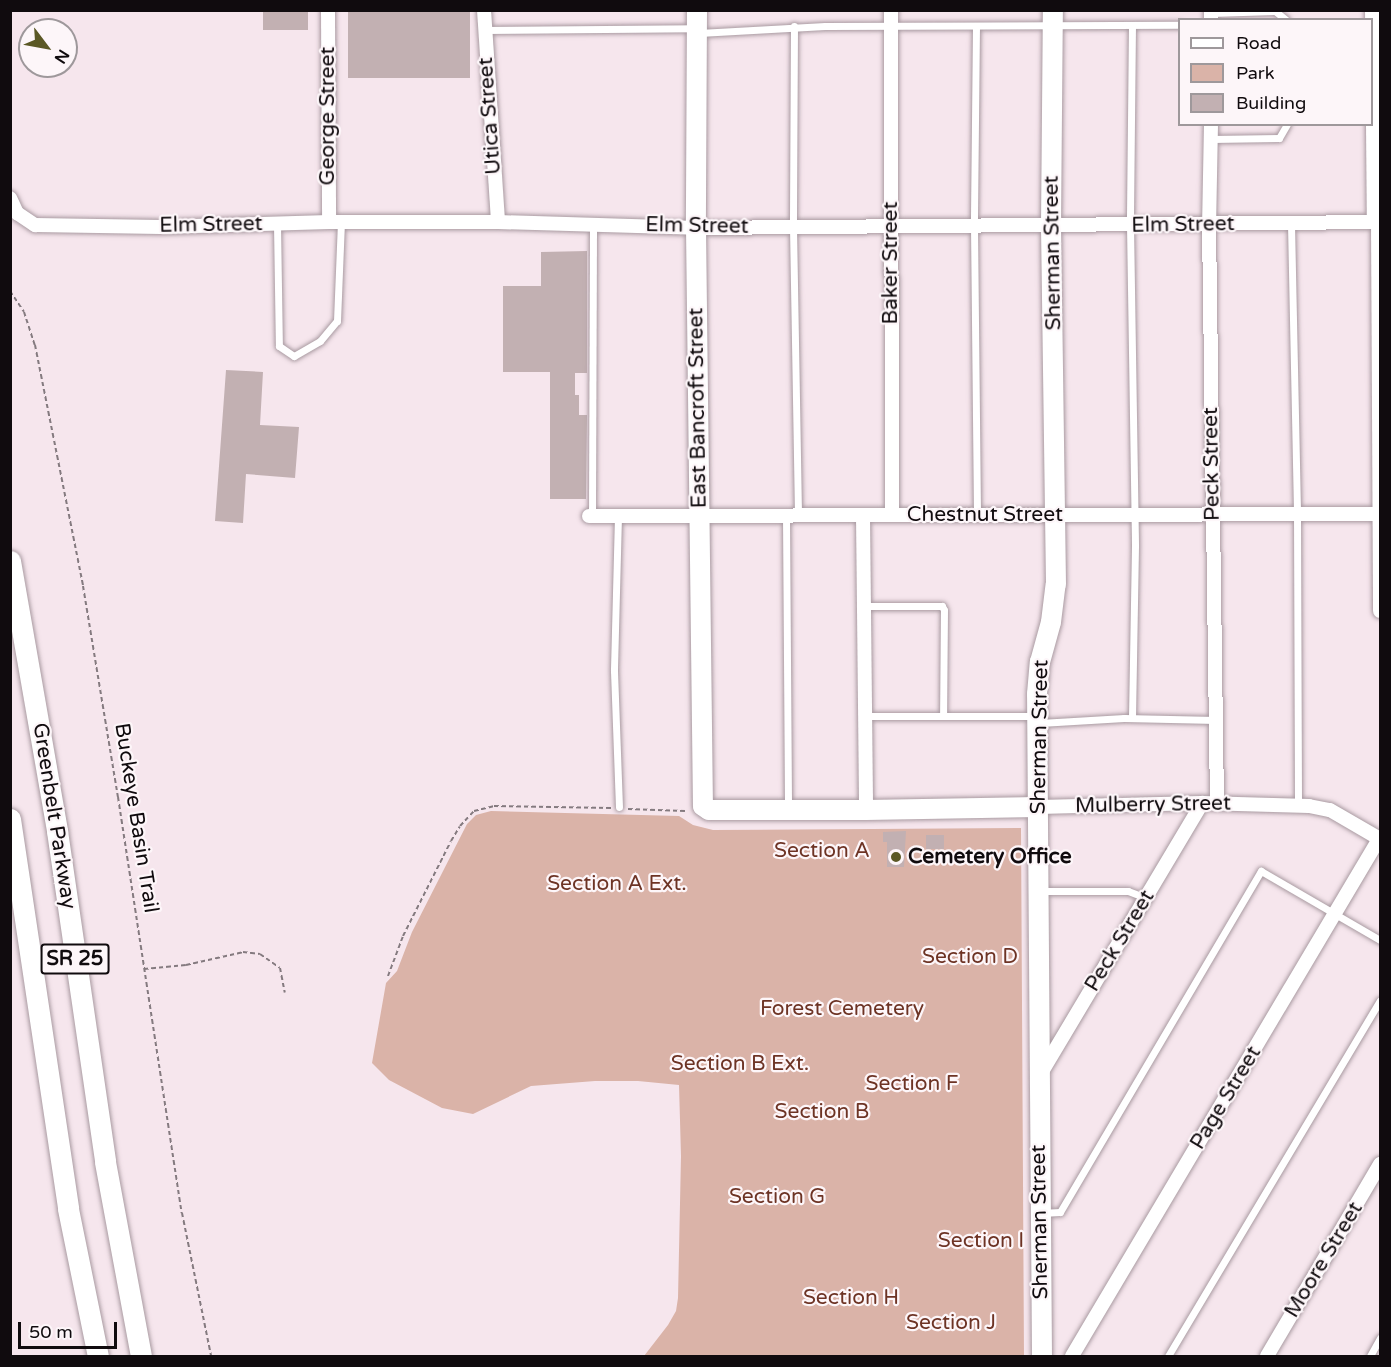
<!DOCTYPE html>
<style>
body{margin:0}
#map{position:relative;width:1391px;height:1367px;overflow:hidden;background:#f6e6ed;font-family:"Varela Round",sans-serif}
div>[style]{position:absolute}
.green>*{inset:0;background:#dab3a8}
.building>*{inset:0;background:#c2b0b2;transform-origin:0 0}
.path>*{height:2px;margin-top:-1px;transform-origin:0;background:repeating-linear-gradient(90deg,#847a7f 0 4.5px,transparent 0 7.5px)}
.roads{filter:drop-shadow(0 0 2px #a99aa1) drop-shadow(0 0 2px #a99aa1)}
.lane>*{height:7px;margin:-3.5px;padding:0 3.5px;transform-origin:3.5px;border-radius:3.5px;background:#fff}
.street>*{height:14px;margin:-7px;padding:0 7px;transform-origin:7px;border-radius:7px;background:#fff}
.secondary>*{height:20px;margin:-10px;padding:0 10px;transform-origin:10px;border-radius:10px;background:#fff}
.primary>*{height:21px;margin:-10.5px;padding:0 10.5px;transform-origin:10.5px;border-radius:10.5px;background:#fff}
.dots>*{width:16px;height:16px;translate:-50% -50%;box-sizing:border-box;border:3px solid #fdf6f9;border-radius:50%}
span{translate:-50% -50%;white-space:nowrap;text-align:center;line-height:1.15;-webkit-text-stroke:4.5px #fdf6f9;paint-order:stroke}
.shield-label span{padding:2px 4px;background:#fdf6f9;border:2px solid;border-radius:4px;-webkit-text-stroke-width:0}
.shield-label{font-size:20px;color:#100b0e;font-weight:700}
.street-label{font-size:21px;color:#100b0e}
.park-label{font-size:21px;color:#6d3324}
.poi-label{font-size:21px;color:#100b0e;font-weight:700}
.left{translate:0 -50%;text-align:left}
.frame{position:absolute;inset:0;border:12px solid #100b0e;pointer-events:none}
.legend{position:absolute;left:1178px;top:18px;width:195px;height:108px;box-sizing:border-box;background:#fdf6f9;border:2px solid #9e989b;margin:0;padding:8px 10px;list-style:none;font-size:18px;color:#100b0e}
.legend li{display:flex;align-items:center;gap:12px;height:30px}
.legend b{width:30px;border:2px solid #9e989b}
.north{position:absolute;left:18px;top:18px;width:60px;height:60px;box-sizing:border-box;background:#fdf6f9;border:2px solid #9e989b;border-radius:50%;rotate:122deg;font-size:16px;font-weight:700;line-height:24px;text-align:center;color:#100b0e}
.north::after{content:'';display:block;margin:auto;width:21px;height:27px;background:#5b5825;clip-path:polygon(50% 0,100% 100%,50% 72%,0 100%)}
.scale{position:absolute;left:18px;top:1322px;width:99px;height:27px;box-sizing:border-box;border:3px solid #100b0e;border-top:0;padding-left:8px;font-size:18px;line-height:21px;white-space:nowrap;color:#100b0e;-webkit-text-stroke:4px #fdf6f9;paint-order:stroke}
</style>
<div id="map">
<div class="green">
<div style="clip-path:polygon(491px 811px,679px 816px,693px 825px,713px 830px,1021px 828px,1024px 1356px,644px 1356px,668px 1325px,676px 1311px,678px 1298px,681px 1156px,679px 1085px,638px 1081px,595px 1081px,531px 1086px,473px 1114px,442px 1108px,389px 1080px,372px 1063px,386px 983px,397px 971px,412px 932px,467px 824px,476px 815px)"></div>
</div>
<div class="building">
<div style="left:263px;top:10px;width:45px;height:20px"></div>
<div style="left:348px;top:10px;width:122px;height:68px"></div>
<div style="clip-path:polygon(587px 251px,587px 373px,575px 373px,575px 395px,579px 395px,579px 415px,587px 415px,586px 499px,550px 499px,550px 372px,503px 372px,503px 286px,541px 286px,541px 252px)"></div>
<div style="clip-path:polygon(226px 370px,263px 372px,260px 425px,299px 427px,295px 478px,246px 474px,243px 523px,215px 521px)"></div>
<div style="clip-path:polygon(906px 831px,904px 867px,887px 867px,887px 842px,883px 842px,883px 832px)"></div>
<div style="left:926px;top:835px;width:18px;height:14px"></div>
</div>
<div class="path">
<div style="left:10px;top:291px;width:25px;rotate:56deg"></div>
<div style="left:24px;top:312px;width:35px;rotate:72deg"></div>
<div style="left:35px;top:345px;width:246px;rotate:78.7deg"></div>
<div style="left:83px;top:586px;width:214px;rotate:80.6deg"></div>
<div style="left:118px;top:797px;width:421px;rotate:81.3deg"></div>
<div style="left:182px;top:1213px;width:146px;rotate:78.5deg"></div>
<div style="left:628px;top:809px;width:57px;rotate:2deg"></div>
<div style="left:144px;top:969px;width:42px;rotate:-5.4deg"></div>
<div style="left:186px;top:965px;width:58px;rotate:-12.8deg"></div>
<div style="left:243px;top:952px;width:17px;rotate:7deg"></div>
<div style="left:260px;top:954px;width:24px;rotate:35deg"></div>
<div style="left:280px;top:968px;width:25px;rotate:79deg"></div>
<div style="left:388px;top:976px;width:43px;rotate:-69.4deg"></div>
<div style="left:403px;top:936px;width:106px;rotate:-63.2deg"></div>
<div style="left:451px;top:841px;width:17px;rotate:-59deg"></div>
<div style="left:460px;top:826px;width:21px;rotate:-47deg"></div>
<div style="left:474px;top:811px;width:21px;rotate:-14deg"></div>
<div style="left:494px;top:806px;width:117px;rotate:1deg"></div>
</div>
<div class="roads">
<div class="lane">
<div style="left:1211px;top:13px;width:64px;rotate:-1.8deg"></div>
<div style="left:1275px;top:11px;width:14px;rotate:39deg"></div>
<div style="left:1132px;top:25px;width:200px;rotate:90.6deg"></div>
<div style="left:1130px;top:225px;width:321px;rotate:89.1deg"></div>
<div style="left:1135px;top:546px;width:172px;rotate:91deg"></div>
<div style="left:794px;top:26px;width:201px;rotate:90.3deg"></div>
<div style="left:793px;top:227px;width:289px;rotate:89deg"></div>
<div style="left:976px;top:26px;width:200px;rotate:90.6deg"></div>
<div style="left:974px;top:226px;width:289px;rotate:89.4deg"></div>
<div style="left:484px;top:30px;width:211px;rotate:-0.5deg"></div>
<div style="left:699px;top:33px;width:126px;rotate:-3.2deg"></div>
<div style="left:825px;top:26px;width:355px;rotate:-0.2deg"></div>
<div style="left:1211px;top:139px;width:68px;rotate:-0.8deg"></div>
<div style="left:1279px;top:138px;width:16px;rotate:-60deg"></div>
<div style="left:277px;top:224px;width:122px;rotate:89.1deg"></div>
<div style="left:279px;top:346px;width:18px;rotate:34deg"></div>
<div style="left:294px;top:356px;width:30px;rotate:-30deg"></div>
<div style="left:320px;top:341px;width:26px;rotate:-50deg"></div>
<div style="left:337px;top:321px;width:99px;rotate:-87.7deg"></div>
<div style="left:1291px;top:224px;width:290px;rotate:88.8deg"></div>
<div style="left:1297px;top:514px;width:291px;rotate:89.8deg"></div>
<div style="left:592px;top:516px;width:292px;rotate:-89.8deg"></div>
<div style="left:618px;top:516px;width:155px;rotate:91.5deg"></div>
<div style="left:614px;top:671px;width:136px;rotate:87.9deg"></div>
<div style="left:786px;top:516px;width:291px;rotate:89.6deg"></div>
<div style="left:864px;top:606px;width:78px"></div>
<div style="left:942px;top:606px;width:4px;rotate:63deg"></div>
<div style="left:944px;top:610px;width:106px;rotate:90.5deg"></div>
<div style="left:865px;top:716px;width:171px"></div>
<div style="left:1040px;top:723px;width:84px;rotate:-3.4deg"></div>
<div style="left:1124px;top:718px;width:92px;rotate:1.2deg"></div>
<div style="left:1041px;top:891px;width:87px"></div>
<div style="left:1128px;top:891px;width:19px;rotate:21deg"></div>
<div style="left:1041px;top:1213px;width:19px;rotate:-3deg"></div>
<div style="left:1060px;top:1212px;width:396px;rotate:-59.5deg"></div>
<div style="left:1261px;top:871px;width:138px;rotate:30.1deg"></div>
<div style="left:1168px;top:1356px;width:414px;rotate:-59.2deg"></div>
<div style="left:1370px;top:1356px;width:21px;rotate:-61deg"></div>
</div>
<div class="street">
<div style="left:328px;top:10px;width:212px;rotate:89.7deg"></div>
<div style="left:484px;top:10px;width:212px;rotate:86.2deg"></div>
<div style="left:891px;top:10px;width:505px;rotate:89.89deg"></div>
<div style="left:1372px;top:10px;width:212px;rotate:89.5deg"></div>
<div style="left:1211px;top:20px;width:10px;rotate:-90deg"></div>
<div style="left:1211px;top:124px;width:100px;rotate:91.1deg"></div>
<div style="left:1209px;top:224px;width:579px;rotate:89.21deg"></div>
<div style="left:10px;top:198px;width:17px;rotate:65deg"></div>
<div style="left:17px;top:213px;width:22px;rotate:34deg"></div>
<div style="left:35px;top:225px;width:126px;rotate:0.9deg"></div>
<div style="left:161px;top:227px;width:168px;rotate:-1.7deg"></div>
<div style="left:329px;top:222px;width:169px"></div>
<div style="left:498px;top:222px;width:198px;rotate:1.7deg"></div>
<div style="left:696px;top:228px;width:684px;rotate:-0.5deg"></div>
<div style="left:1378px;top:222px;width:389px;rotate:89.7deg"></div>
<div style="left:863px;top:515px;width:295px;rotate:89.4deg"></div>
<div style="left:589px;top:516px;width:791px;rotate:-0.14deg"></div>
<div style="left:1038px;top:807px;width:164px;rotate:-1.4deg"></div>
<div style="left:1202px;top:803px;width:107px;rotate:1.6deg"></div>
<div style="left:1309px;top:806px;width:21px;rotate:11deg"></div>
<div style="left:1330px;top:810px;width:58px;rotate:30.1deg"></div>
<div style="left:1040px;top:1075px;width:317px;rotate:-59.2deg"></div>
<div style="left:1072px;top:1356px;width:601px;rotate:-59.3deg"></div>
<div style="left:1267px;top:1356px;width:223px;rotate:-59.5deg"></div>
</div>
<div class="secondary">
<div style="left:697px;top:10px;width:218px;rotate:90.3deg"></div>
<div style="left:696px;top:228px;width:578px;rotate:89.31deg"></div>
<div style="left:703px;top:806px;width:7px;rotate:34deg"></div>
<div style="left:709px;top:810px;width:157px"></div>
<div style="left:866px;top:810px;width:172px;rotate:-1deg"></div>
<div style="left:1042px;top:1356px;width:662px;rotate:-90.43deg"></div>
<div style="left:1037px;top:694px;width:32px;rotate:-85deg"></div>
<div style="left:1040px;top:662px;width:41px;rotate:-74.6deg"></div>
<div style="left:1051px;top:622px;width:38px;rotate:-83deg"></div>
<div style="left:1056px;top:584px;width:358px;rotate:-90.8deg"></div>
<div style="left:1051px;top:226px;width:216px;rotate:-89.5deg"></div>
</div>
<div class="primary">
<div style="left:10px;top:561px;width:274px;rotate:80.1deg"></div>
<div style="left:57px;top:831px;width:334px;rotate:81.7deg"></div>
<div style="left:105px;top:1162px;width:197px;rotate:79.5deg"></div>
<div style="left:10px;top:819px;width:394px;rotate:81.5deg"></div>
<div style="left:68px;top:1209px;width:150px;rotate:78.5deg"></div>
</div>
</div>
<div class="dots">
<div style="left:896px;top:857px;background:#5b5825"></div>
</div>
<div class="shield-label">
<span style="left:75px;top:959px">SR 25</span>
</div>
<div class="street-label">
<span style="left:328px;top:116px;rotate:-90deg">George Street</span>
<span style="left:490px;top:116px;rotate:-94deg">Utica Street</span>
<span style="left:211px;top:225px;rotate:-1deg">Elm Street</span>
<span style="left:1183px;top:225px;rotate:-1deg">Elm Street</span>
<span style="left:697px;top:226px;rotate:1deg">Elm Street</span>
<span style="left:1053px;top:253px;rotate:-91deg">Sherman Street</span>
<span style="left:891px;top:263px;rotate:-90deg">Baker Street</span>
<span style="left:698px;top:408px;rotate:-91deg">East Bancroft Street</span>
<span style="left:1212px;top:464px;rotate:-91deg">Peck Street</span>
<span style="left:985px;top:515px">Chestnut Street</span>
<span style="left:1040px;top:737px;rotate:-89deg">Sherman Street</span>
<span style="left:1153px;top:805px;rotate:-1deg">Mulberry Street</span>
<span style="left:54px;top:816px;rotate:81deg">Greenbelt Parkway</span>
<span style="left:136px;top:818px;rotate:81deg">Buckeye Basin Trail</span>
<span style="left:1120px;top:941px;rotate:-59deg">Peck Street</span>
<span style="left:1226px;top:1098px;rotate:-59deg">Page Street</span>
<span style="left:1040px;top:1222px;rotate:-91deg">Sherman Street</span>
<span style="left:1324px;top:1260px;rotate:-59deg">Moore Street</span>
</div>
<div class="park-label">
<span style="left:822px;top:851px">Section A</span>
<span style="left:617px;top:884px">Section A Ext.</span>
<span style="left:970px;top:957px">Section D</span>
<span style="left:842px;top:1009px">Forest Cemetery</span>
<span style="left:740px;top:1064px">Section B Ext.</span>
<span style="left:912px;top:1084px">Section F</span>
<span style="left:822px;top:1112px">Section B</span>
<span style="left:777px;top:1197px">Section G</span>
<span style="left:981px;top:1241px">Section I</span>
<span style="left:851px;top:1298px">Section H</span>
<span style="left:951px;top:1323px">Section J</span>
</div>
<div class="poi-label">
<span class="left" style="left:908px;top:857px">Cemetery Office</span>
</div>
<div class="frame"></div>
<ul class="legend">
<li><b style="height:8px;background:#fff"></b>Road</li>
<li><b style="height:16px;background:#dab3a8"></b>Park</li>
<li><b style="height:16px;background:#c2b0b2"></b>Building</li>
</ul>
<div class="north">N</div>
<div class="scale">50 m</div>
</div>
